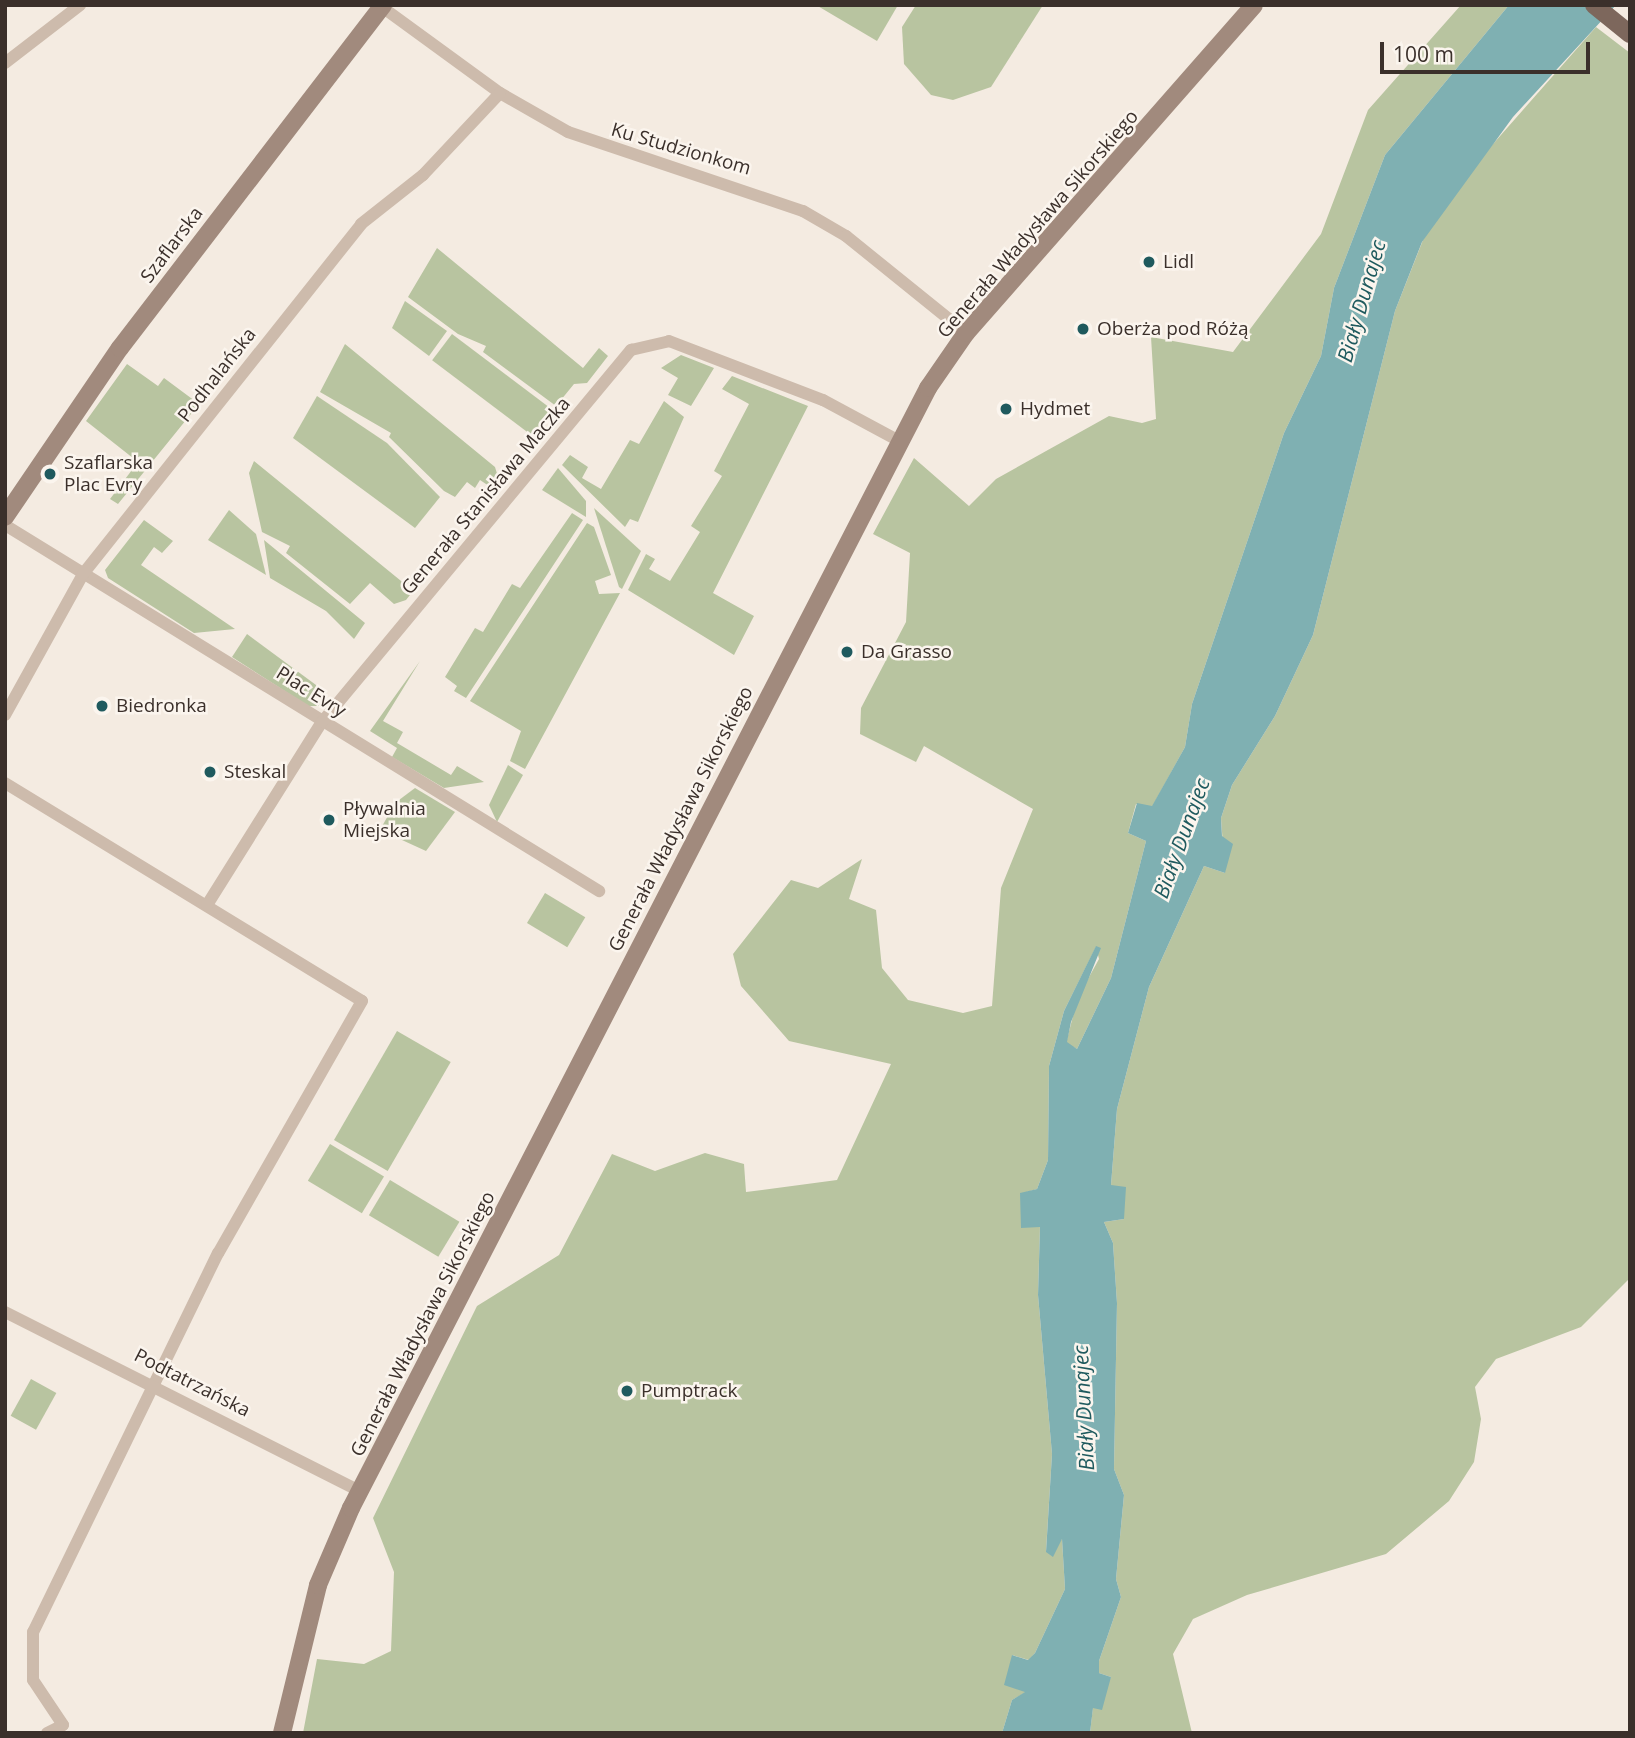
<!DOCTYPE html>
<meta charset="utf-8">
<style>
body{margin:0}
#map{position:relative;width:1635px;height:1738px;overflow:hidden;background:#f4ebe1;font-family:"Open Sans",sans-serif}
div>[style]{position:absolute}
.green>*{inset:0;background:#b8c4a0;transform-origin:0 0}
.water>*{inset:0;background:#7fb0b2}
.street>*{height:12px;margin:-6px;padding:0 6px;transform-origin:6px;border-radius:6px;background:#cdbbac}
.secondary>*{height:18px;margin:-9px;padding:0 9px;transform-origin:9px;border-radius:9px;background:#a18a7d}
.primary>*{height:18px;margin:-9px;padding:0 9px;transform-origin:9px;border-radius:9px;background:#7d675c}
.dots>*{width:19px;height:19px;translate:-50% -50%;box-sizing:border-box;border:4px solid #fbf5ee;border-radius:50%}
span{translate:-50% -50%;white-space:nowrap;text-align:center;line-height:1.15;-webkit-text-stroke:5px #fbf5ee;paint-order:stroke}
.street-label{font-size:19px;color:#3b302b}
.poi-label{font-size:19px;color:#3b302b}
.left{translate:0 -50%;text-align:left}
.water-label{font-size:21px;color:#1f5a5e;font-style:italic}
.frame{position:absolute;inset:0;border:7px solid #3b302b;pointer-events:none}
.scale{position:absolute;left:1380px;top:42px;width:210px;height:32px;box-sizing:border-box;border:4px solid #3b302b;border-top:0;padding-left:9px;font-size:21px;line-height:24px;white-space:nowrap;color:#3b302b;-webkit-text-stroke:5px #fbf5ee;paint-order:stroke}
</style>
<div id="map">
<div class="green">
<div style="clip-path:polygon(816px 5px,898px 5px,877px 41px)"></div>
<div style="clip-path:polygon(916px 5px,1043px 5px,991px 87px,953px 100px,931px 95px,904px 64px,902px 27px)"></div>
<div style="clip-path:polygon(1461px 5px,1509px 5px,1385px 155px,1334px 288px,1321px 356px,1284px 433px,1192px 704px,1185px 747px,1152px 807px,1136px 804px,1128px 833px,1146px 841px,1111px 978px,1077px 1049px,1066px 1043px,1078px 997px,1099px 959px,1096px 947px,1064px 1011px,1049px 1066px,1048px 1160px,1037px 1189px,1020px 1194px,1040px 1226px,1038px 1295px,1052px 1454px,1046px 1551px,1062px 1539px,1065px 1589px,1035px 1653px,1029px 1660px,1012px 1655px,1026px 1692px,1012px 1700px,1002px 1733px,303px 1733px,317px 1659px,364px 1664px,391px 1651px,394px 1572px,373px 1518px,477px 1306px,559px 1255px,612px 1154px,655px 1171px,705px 1153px,744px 1164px,746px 1192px,837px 1180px,891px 1064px,789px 1041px,741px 986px,733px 954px,791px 880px,818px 888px,862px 859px,849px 899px,876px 910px,882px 968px,908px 1000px,963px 1013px,992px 1006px,1001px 888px,1033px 809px,924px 746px,916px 762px,860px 734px,861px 708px,906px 622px,910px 553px,873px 534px,914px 458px,969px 506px,996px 479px,1109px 416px,1142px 423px,1156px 419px,1151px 337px,1233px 352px,1321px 234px,1368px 110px)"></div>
<div style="clip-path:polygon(1596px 27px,1630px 53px,1630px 1278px,1581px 1327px,1496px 1359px,1475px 1387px,1481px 1419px,1474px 1462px,1449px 1501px,1386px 1554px,1247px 1595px,1193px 1619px,1173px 1654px,1192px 1733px,1090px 1733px,1093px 1707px,1111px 1677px,1099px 1673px,1099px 1661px,1121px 1597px,1116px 1579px,1124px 1495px,1114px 1469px,1117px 1303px,1113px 1243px,1104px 1222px,1124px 1219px,1111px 1185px,1117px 1109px,1149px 987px,1204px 866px,1225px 873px,1221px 818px,1232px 785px,1275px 716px,1313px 635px,1395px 311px,1423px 240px,1457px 185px)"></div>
<div style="clip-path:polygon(437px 248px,583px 368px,599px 348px,608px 356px,587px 383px,574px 384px,556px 406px,483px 352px,486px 346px,458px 334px,408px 297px)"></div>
<div style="clip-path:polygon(405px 301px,447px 331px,429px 356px,392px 328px)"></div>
<div style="left:452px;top:334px;width:127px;height:33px;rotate:37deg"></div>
<div style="clip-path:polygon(345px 344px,495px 467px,498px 477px,489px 486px,480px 480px,475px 488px,467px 482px,455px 497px,444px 491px,389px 437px,391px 433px,320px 392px)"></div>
<div style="clip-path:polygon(681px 355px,714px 368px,691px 406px,668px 395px,678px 378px,661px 368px)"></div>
<div style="clip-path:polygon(127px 364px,158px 386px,164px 378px,199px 404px,118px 504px,110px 499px,138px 462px,86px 421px)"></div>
<div style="clip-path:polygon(732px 376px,808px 406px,713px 593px,754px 616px,734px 655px,628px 590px,646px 554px,655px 559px,649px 569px,670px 581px,700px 532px,691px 526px,722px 476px,714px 471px,749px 404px,722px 389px)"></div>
<div style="clip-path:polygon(317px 396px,387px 443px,440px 497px,415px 528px,293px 438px)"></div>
<div style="clip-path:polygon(664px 401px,684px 417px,638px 522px,630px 519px,625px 527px,562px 465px,570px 455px,588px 467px,582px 478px,601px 489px,630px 440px,639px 444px)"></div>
<div style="clip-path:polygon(254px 461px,406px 585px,421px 566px,429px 571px,406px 600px,394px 604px,370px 583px,350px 604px,286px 553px,290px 546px,262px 532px,249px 473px)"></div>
<div style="clip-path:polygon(558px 468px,586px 501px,586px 517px,542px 490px)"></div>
<div style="clip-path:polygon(594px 508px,641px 551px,622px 589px,619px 587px)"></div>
<div style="clip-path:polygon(229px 510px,256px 534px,266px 575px,208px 540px)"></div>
<div style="clip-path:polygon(572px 513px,583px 520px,466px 698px,454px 691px,457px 686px,445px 677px,475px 628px,483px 632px,512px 584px,520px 588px)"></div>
<div style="clip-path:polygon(144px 520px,173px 541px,162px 553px,154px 547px,141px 565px,235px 629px,194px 633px,108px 578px,105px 570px)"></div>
<div style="clip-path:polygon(587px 523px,594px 527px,611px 575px,595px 581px,599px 594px,620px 593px,525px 769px,510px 761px,521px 731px,470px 701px)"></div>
<div style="clip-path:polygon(264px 540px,365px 623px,354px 639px,326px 611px,270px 578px)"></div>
<div style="clip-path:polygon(247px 634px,316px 685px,326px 699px,321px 706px,308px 706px,232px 657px)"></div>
<div style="clip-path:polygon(420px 661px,383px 721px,403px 732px,397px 743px,451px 775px,457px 766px,484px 782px,444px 788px,392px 757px,397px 748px,370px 731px)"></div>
<div style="clip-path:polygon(508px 765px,523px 775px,497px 822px,489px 805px)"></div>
<div style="clip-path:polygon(415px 788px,455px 812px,426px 851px,380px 830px,395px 803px)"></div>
<div style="left:545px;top:893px;width:47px;height:35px;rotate:31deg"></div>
<div style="left:397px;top:1031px;width:62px;height:126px;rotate:30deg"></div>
<div style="left:330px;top:1144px;width:63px;height:43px;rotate:31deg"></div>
<div style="left:390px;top:1180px;width:81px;height:41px;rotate:31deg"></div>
<div style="left:31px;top:1379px;width:29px;height:42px;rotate:29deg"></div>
</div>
<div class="water">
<div style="clip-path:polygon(1509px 5px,1616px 5px,1513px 117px,1422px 242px,1395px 311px,1313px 635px,1275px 716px,1232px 785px,1221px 818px,1222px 836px,1233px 844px,1225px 873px,1204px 866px,1149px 987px,1117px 1109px,1111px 1185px,1126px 1187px,1124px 1219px,1104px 1222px,1113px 1243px,1117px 1303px,1114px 1469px,1124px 1495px,1116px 1579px,1121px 1597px,1099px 1661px,1099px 1673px,1111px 1677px,1102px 1710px,1093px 1708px,1090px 1733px,1002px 1733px,1012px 1700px,1025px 1692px,1004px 1685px,1012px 1655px,1028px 1660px,1035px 1653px,1065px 1589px,1062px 1539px,1053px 1557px,1046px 1552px,1052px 1454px,1038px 1295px,1040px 1227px,1021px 1228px,1020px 1193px,1037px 1189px,1048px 1160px,1049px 1066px,1064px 1011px,1096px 946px,1101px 948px,1071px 1022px,1067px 1042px,1077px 1049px,1111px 978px,1146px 841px,1128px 833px,1137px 803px,1152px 806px,1185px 747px,1192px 704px,1284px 433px,1321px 356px,1334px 288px,1385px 155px)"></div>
</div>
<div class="street">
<div style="left:382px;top:7px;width:146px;rotate:36.1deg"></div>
<div style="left:500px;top:93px;width:78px;rotate:29.8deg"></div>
<div style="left:568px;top:132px;width:248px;rotate:18.6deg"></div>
<div style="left:803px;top:211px;width:50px;rotate:30.2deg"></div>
<div style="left:846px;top:236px;width:154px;rotate:38.9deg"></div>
<div style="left:5px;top:63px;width:95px;rotate:-37.7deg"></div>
<div style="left:5px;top:525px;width:698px;rotate:31.64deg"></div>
<div style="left:5px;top:715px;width:161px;rotate:-61deg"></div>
<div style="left:83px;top:574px;width:447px;rotate:-51.5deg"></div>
<div style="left:361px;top:224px;width:79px;rotate:-38.3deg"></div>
<div style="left:423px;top:175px;width:112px;rotate:-46.8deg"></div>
<div style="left:5px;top:783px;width:418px;rotate:31.4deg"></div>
<div style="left:362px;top:1001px;width:290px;rotate:119.7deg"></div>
<div style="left:218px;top:1253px;width:422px;rotate:116deg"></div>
<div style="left:33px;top:1632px;width:48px;rotate:90deg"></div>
<div style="left:33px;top:1680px;width:54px;rotate:56.3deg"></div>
<div style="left:63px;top:1725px;width:18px;rotate:153deg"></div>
<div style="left:207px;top:905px;width:216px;rotate:-57.9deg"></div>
<div style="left:322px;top:722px;width:484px;rotate:-50.3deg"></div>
<div style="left:631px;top:350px;width:39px;rotate:-13deg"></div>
<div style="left:669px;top:341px;width:165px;rotate:21deg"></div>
<div style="left:823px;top:400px;width:86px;rotate:28.3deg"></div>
<div style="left:5px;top:1312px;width:398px;rotate:26.8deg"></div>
</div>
<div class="secondary">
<div style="left:5px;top:517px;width:204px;rotate:-55.8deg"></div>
<div style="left:120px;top:348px;width:432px;rotate:-52.5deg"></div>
<div style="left:282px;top:1733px;width:152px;rotate:-76.3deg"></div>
<div style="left:318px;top:1585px;width:84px;rotate:-66.8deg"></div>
<div style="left:351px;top:1508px;width:1260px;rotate:-62.74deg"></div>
<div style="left:928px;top:388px;width:67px;rotate:-55.4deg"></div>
<div style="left:966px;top:333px;width:436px;rotate:-48.7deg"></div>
</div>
<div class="primary">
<div style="left:1594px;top:5px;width:46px;rotate:38.9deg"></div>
</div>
<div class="dots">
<div style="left:1149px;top:262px;background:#1f5a5e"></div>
<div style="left:1083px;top:329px;background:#1f5a5e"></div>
<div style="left:1006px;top:409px;background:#1f5a5e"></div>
<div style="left:50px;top:474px;background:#1f5a5e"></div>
<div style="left:847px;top:652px;background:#1f5a5e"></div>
<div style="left:102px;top:706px;background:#1f5a5e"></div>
<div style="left:210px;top:772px;background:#1f5a5e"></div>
<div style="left:329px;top:820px;background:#1f5a5e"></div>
<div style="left:627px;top:1391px;background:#1f5a5e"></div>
</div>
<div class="street-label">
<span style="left:681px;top:149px;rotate:16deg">Ku Studzionkom</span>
<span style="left:1038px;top:224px;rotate:-49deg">Generała Władysława Sikorskiego</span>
<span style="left:172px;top:245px;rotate:-53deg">Szaflarska</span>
<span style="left:217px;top:375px;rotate:-52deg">Podhalańska</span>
<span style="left:486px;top:496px;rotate:-50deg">Generała Stanisława Maczka</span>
<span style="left:311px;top:692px;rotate:32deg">Plac Evry</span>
<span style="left:681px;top:819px;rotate:-63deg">Generała Władysława Sikorskiego</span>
<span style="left:423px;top:1324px;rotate:-63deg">Generała Władysława Sikorskiego</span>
<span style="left:192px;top:1383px;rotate:27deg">Podtatrzańska</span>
</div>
<div class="poi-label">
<span class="left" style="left:1163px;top:262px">Lidl</span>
<span class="left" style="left:1097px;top:329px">Oberża pod Różą</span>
<span class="left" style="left:1020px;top:409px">Hydmet</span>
<span class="left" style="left:64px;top:474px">Szaflarska<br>Plac Evry</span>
<span class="left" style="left:861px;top:652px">Da Grasso</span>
<span class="left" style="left:116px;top:706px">Biedronka</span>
<span class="left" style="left:224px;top:772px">Steskal</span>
<span class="left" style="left:343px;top:820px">Pływalnia<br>Miejska</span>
<span class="left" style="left:641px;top:1391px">Pumptrack</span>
</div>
<div class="water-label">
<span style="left:1361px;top:301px;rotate:-74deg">Biały Dunajec</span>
<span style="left:1181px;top:838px;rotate:-70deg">Biały Dunajec</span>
<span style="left:1083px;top:1408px;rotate:-93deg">Biały Dunajec</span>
</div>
<div class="frame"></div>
<div class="scale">100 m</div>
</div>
